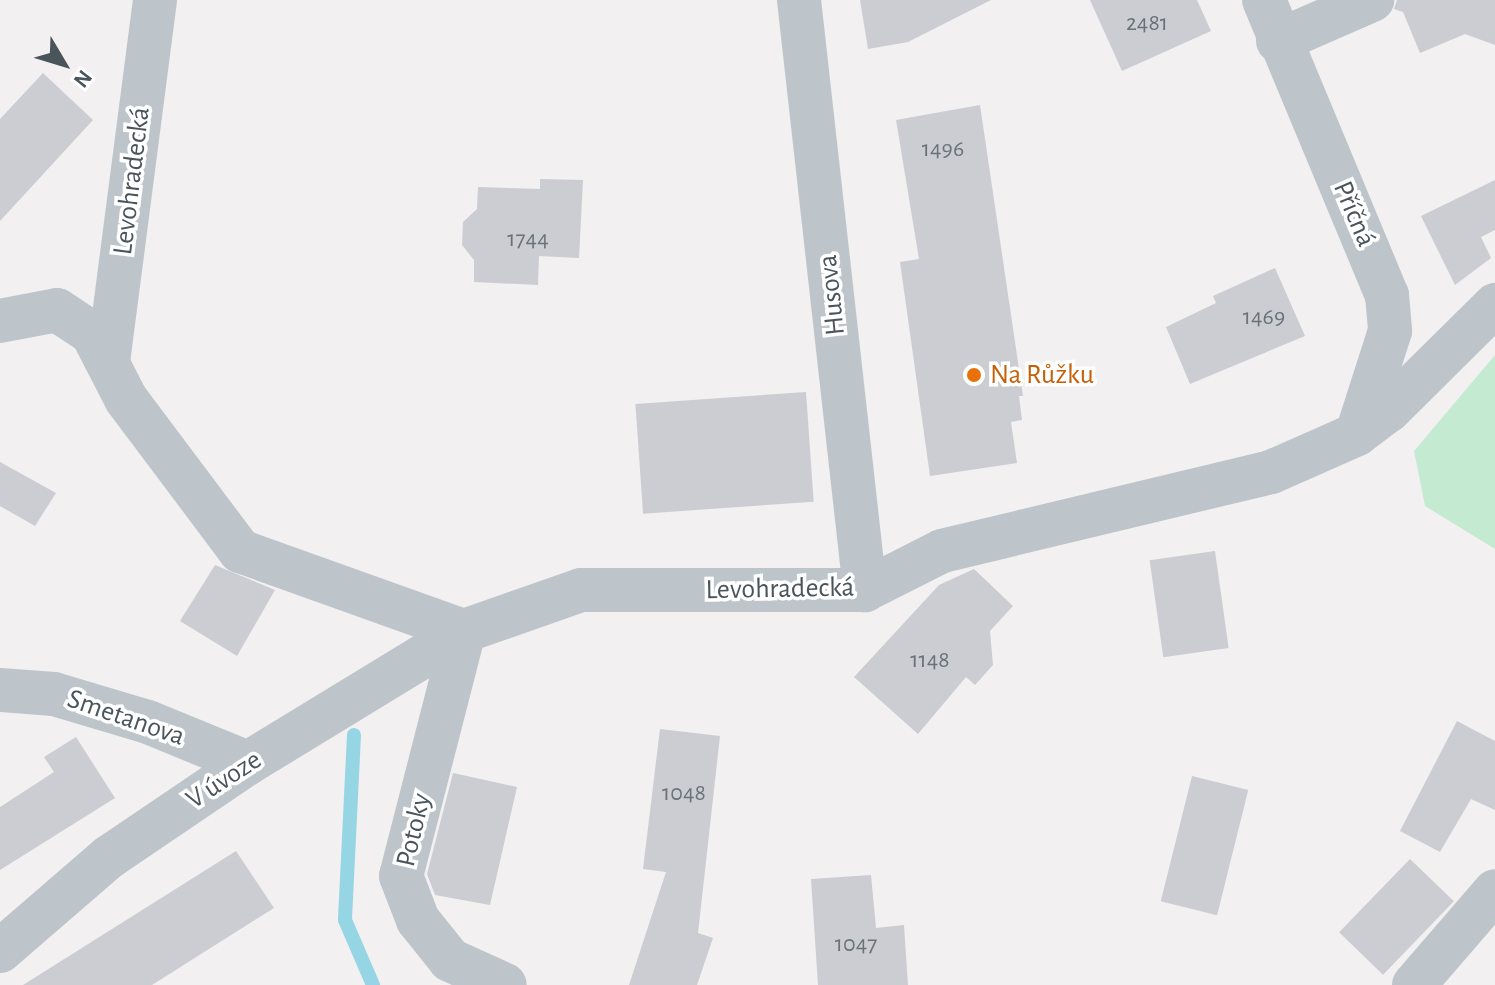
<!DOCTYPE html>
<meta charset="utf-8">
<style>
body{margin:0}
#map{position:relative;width:1495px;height:985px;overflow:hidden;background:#f2f0f0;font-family:"Alegreya Sans",sans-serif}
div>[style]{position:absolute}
.green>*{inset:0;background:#c4ebd2}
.stream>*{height:14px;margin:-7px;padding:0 7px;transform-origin:7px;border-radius:7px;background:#96d5e3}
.building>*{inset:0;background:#cbcdd2;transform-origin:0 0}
.street>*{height:44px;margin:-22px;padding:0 22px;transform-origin:22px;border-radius:22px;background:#bdc5cb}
.dots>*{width:22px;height:22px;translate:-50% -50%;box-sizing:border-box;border:4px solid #fff;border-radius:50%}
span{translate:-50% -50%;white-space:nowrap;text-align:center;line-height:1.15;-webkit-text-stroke:7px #fff;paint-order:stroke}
.number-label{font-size:24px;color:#6a7279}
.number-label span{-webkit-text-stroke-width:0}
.street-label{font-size:28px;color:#4a545b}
.food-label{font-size:28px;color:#c56008}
.left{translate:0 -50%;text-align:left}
.north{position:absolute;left:24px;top:24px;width:80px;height:80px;-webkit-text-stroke:6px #fff;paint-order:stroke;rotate:128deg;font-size:22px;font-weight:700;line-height:32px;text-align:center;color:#4a545b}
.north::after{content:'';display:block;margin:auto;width:28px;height:36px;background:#4a545b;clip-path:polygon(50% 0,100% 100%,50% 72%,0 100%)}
</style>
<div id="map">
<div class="green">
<div style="clip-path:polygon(1495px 355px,1495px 549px,1425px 506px,1414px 451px)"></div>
</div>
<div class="stream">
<div style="left:354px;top:735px;width:185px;rotate:92.8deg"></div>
<div style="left:345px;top:920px;width:71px;rotate:66.7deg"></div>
</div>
<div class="building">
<div style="clip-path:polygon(860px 0,991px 0,908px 42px,868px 49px)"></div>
<div style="clip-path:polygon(1090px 0,1197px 0,1211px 31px,1122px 71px)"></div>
<div style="clip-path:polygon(1397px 0,1495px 0,1495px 45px,1465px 34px,1420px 53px,1403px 12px,1394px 9px)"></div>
<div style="clip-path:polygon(43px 73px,93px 120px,0 221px,0 119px)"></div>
<div style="clip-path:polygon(980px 105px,1023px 396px,1019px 396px,1022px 420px,1011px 422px,1017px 463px,930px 476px,900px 262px,919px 259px,896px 120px)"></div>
<div style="clip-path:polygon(540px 179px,583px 180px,579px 258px,539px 256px,538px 285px,474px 282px,474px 260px,462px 245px,463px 222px,477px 209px,478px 187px,540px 189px)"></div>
<div style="clip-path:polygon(1495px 180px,1495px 230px,1481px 237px,1491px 258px,1455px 285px,1421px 216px)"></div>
<div style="clip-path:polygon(1275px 268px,1305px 336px,1190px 384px,1166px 327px,1216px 303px,1213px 296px)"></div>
<div style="left:806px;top:392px;width:110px;height:171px;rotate:86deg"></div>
<div style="clip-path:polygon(0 462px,56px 493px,35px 526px,0 506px)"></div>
<div style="left:1215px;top:551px;width:98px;height:66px;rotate:82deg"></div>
<div style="clip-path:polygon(215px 565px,275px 590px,237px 656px,180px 621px)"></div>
<div style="clip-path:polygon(974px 569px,1013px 606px,990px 631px,993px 665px,975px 685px,966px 677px,918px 734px,854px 677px,939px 585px)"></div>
<div style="clip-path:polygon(1457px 721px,1495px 741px,1495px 810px,1471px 799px,1440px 852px,1400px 831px)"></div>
<div style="clip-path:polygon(660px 729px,720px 736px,698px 933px,713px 938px,697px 985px,629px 985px,666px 872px,643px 869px)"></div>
<div style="clip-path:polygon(76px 737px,115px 798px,0 870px,0 807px,54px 772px,44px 757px)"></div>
<div style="clip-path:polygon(453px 773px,517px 787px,490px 905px,435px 895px,427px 874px)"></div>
<div style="left:1192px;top:776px;width:58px;height:129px;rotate:14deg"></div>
<div style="clip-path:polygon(236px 851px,274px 908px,152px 985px,23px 985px)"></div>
<div style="left:1410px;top:859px;width:61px;height:102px;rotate:44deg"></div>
<div style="clip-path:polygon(871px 875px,876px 928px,904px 925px,908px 985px,818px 985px,811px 879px)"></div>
</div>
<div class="street">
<div style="left:799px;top:0;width:594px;rotate:83.62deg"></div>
<div style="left:1264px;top:0;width:320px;rotate:67.4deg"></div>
<div style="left:1387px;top:295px;width:36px;rotate:85deg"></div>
<div style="left:1390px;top:331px;width:108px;rotate:107.8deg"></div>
<div style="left:1278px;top:41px;width:103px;rotate:-23.6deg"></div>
<div style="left:0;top:321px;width:58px;rotate:-10.9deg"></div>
<div style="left:57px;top:310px;width:42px;rotate:33.3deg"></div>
<div style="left:92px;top:333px;width:74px;rotate:62.7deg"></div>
<div style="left:126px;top:399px;width:190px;rotate:53.1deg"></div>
<div style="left:240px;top:551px;width:238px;rotate:19.7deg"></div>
<div style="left:108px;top:362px;width:365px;rotate:-82.6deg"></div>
<div style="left:464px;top:631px;width:253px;rotate:104.4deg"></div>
<div style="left:401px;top:876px;width:47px;rotate:68.9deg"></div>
<div style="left:418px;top:920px;width:51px;rotate:51.3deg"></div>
<div style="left:450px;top:960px;width:60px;rotate:24.4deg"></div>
<div style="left:0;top:690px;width:54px;rotate:4.2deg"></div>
<div style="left:54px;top:694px;width:98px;rotate:16.6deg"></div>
<div style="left:148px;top:722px;width:108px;rotate:22.3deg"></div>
<div style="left:0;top:951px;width:144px;rotate:-40.8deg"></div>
<div style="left:109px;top:857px;width:168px;rotate:-34.1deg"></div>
<div style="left:248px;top:763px;width:253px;rotate:-31.4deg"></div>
<div style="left:464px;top:631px;width:124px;rotate:-19.3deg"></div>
<div style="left:581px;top:590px;width:284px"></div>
<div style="left:865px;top:590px;width:86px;rotate:-26.9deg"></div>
<div style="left:942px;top:551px;width:338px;rotate:-13.5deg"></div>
<div style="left:1271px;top:472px;width:94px;rotate:-23.8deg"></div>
<div style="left:1357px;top:434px;width:39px;rotate:-37deg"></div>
<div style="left:1388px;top:411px;width:151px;rotate:-44.7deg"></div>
<div style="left:1414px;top:985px;width:124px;rotate:-49.2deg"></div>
</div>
<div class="dots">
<div style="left:974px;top:375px;background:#e8710a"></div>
</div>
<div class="number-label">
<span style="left:1147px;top:24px">2481</span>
<span style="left:943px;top:150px">1496</span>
<span style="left:528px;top:240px">1744</span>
<span style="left:1264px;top:318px">1469</span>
<span style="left:930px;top:661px">1148</span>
<span style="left:684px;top:794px">1048</span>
<span style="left:856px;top:945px">1047</span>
</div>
<div class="street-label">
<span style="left:132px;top:181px;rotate:-83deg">Levohradecká</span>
<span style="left:1354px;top:214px;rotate:67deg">Příčná</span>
<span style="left:832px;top:295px;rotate:-96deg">Husova</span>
<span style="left:780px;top:589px;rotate:-1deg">Levohradecká</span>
<span style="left:126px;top:718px;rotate:19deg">Smetanova</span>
<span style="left:224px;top:780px;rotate:-33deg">V úvoze</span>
<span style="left:414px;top:830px;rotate:-77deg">Potoky</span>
</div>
<div class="food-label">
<span class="left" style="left:990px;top:375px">Na Růžku</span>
</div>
<div class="north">N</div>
</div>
